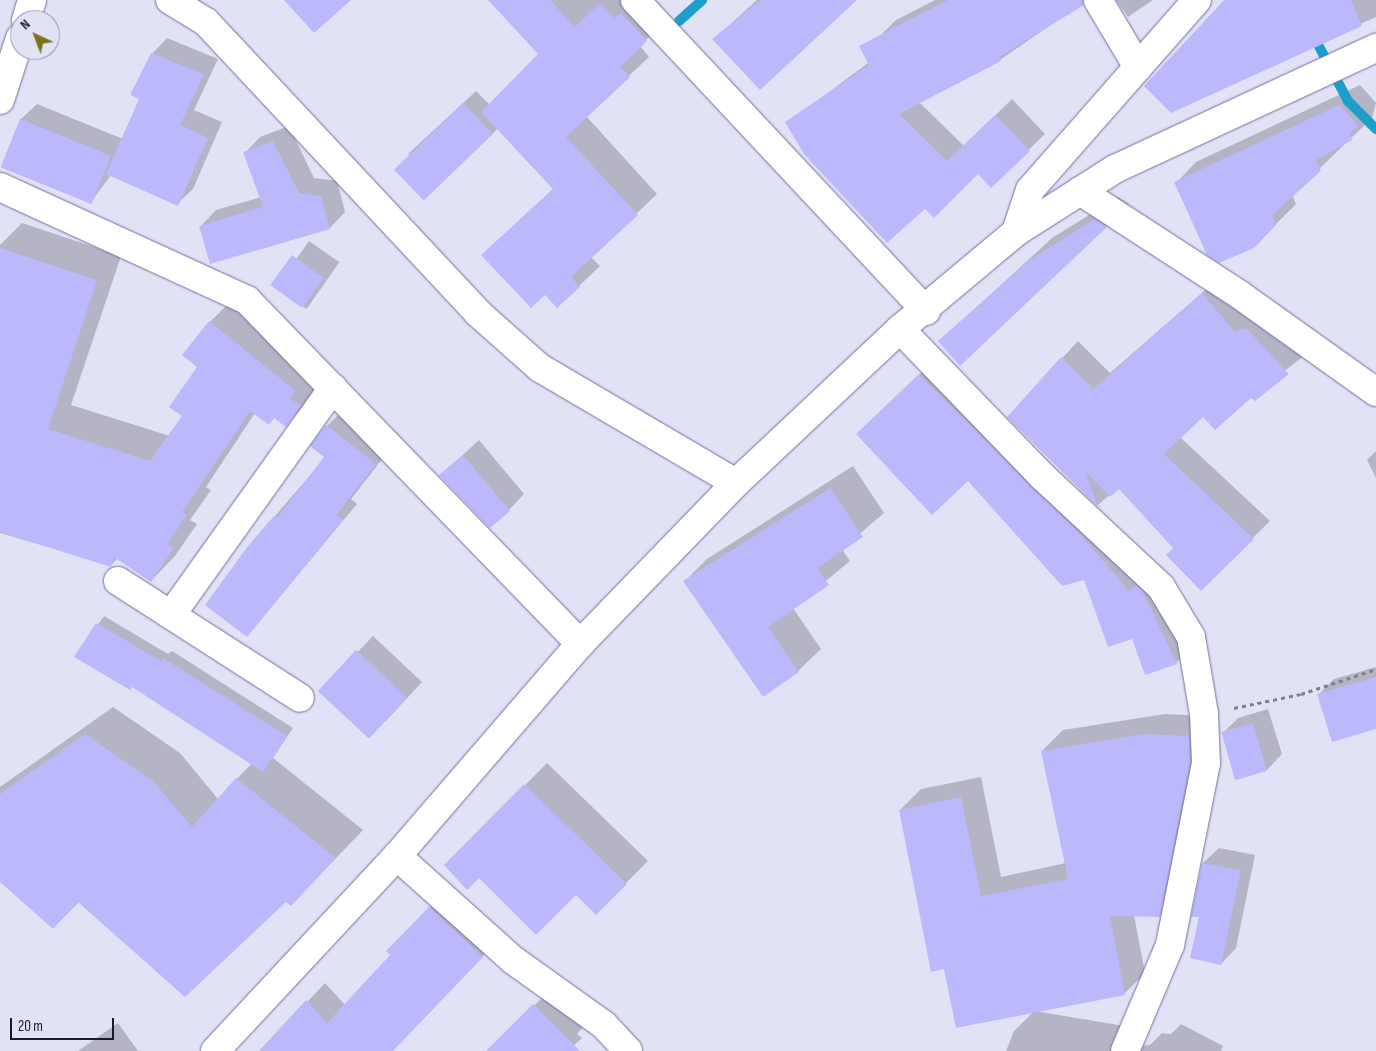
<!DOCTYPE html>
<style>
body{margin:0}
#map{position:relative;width:1376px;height:1051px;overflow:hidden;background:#e2e2f7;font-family:"Sofia Sans Condensed",sans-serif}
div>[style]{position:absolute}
.shadow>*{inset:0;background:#0003;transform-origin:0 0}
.stream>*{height:10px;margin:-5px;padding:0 5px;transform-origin:5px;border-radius:5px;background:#1d9fc9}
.building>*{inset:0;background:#bbb8fc;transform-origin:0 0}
.path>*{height:3px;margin-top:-1.5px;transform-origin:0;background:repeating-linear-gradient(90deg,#7f7f92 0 4px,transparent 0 8px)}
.roads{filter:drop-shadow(0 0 1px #73709f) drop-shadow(0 0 1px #73709f)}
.minor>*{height:28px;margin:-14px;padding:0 14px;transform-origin:14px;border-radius:14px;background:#fff}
.major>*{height:28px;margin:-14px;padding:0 14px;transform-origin:14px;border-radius:14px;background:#fff}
span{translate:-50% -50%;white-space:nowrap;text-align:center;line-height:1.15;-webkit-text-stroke:4px #e2e2f7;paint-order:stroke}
.north{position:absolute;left:10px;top:10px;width:50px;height:50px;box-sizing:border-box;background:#e2e2f7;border:1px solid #9292a6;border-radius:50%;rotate:317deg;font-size:14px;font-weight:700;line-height:20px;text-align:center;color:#1b1a2c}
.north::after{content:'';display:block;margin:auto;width:18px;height:22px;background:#7a7519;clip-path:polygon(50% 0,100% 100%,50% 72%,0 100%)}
.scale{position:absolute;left:10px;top:1018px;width:104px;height:22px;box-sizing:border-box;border:2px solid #1b1a2c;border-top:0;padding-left:6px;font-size:15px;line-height:18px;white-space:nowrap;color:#1b1a2c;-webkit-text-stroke:4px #e2e2f7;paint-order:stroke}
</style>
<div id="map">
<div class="shadow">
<div style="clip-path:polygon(507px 0,647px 0,666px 20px,640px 46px,649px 57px,586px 116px,657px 194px,591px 257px,600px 266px,557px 307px,545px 293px,483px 255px,554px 188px,498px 128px,492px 134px,407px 155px,476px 91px,490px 105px,540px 54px)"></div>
<div style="clip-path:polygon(757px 0,854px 0,714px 39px)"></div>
<div style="clip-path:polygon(935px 0,1087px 0,1000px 60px,919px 102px,964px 146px,1012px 99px,1045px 134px,991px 186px,978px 172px,925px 207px,787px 123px,887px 49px,880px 36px,896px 20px)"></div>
<div style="clip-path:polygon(1116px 0,1153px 0,1128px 17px)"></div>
<div style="clip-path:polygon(1226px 0,1376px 0,1376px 17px,1172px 111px)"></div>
<div style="clip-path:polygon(167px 38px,218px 59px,194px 110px,222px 122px,193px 189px,177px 204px,111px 175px,91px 202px,2px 166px,21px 119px,37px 104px,123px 139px,141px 99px,152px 54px)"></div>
<div style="clip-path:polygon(1360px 85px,1376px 103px,1372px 118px,1292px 195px,1296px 204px,1253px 247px,1176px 183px,1196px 162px)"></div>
<div style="clip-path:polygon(289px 126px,314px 178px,337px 181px,345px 212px,330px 228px,211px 262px,201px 226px,216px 210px,261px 197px,245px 153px,260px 137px)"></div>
<div style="clip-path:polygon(1118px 197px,1129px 204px,960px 364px,940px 341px,1052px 238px)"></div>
<div style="clip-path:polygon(22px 223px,121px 256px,71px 405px,170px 436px,184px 416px,210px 322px,234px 298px,324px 381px,286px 426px,275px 417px,269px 424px,255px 413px,206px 487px,211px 490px,190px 520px,197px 524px,175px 556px,151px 581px,118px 558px,111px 565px,0 533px,0 245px)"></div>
<div style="left:309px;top:241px;width:37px;height:57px;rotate:35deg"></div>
<div style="clip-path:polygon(1219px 278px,1304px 356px,1251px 396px,1203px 415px,1180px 437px,1270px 521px,1201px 589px,1175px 548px,1119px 487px,1098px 505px,1008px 417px,1078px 341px,1110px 373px)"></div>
<div style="clip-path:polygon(938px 357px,1194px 644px,1176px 663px,1133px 637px,1085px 579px,968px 479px,876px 416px)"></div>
<div style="clip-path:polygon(342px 411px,391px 448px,351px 499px,357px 504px,247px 636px,249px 546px,326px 457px,327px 426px)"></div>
<div style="clip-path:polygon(479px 440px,524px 494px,509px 510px,440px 476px)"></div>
<div style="clip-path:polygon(1376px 451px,1376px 478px,1367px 460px)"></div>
<div style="clip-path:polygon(853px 466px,884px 513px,842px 549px,850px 561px,793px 608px,821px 649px,798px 671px,685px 581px,707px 559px)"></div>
<div style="clip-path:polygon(104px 616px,168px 654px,172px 651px,293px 728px,273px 758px,363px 830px,291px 905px,286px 900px,79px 902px,53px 928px,0 880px,0 787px,113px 707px,180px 753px,218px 799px,252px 763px,133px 685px,75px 656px)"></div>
<div style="clip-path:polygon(373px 636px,422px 682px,385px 722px,320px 691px)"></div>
<div style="clip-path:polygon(1376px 667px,1376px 728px,1319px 694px,1334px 679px)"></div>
<div style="clip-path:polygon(1268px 709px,1282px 754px,1267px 770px,1223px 733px,1238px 718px)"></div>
<div style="clip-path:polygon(1165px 714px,1209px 716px,1180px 895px,1159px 916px,1134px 915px,1145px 973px,1124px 994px,1035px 1011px,1130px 1027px,1139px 1046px,1150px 1045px,1162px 1033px,1171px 1034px,1181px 1024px,1223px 1046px,1221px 1051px,1006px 1051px,1014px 1031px,1033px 1012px,945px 967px,900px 810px,921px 789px,981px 777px,1001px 877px,1066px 863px,1042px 751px,1063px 730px)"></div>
<div style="clip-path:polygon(547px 763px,648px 861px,596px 913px,576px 893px,479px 877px,446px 865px)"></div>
<div style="clip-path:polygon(1219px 848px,1255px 855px,1236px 948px,1221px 964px,1203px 863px)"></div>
<div style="clip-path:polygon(448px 889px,500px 938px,392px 1051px,261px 1051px,325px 983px,345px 1005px,392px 955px,387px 951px)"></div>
<div style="clip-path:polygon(550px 990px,585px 1025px,577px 1034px,582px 1038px,568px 1051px,488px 1051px)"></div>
<div style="clip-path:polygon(118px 1023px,138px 1051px,78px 1051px)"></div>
</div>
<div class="stream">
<div style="left:679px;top:21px;width:31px;rotate:-42deg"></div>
<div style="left:1313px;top:35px;width:75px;rotate:62.1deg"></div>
<div style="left:1348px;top:101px;width:40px;rotate:45deg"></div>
</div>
<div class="building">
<div style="clip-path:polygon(284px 0,351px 0,314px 33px)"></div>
<div style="clip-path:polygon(488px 0,550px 0,575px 27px,600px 3px,615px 18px,621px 13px,647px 41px,620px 67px,630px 77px,566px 137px,638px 215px,571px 277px,580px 287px,557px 308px,545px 295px,531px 308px,481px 255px,553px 189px,481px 112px,538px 54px)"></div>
<div style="clip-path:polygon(760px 0,857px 0,760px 90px,712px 39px)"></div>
<div style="clip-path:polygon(948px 0,1082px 0,1084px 5px,999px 57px,1001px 61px,899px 114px,947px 161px,995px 115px,1030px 151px,991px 188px,978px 174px,934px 218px,925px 209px,887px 243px,804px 154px,785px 122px,869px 65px,859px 46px)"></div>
<div style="clip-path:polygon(1224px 0,1351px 0,1362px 26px,1171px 113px,1144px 86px)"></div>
<div style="clip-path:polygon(151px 53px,204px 74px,180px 125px,208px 138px,178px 206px,106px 174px,139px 99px,130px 95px)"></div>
<div style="left:463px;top:103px;width:43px;height:96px;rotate:46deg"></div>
<div style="clip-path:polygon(1339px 105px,1359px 126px,1350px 133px,1352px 140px,1316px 160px,1321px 171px,1272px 215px,1276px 225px,1254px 248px,1219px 263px,1207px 255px,1174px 182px)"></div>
<div style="left:20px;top:119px;width:98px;height:52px;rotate:22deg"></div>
<div style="clip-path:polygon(273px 141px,299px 193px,321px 196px,330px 229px,210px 264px,199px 226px,263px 207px,243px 152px)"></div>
<div style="clip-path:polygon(1095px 219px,1107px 227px,960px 366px,938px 341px,1028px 261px)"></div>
<div style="clip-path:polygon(0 248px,97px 280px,48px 429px,150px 461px,182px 416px,169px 407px,197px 367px,182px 355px,209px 321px,296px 391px,290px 398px,301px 406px,286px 427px,274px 418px,269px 425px,250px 411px,182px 512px,187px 515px,167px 544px,174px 548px,151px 582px,114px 557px,111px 567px,0 532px)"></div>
<div style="left:292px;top:255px;width:39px;height:37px;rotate:36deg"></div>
<div style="clip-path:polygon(1202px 293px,1235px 332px,1246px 328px,1289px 374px,1255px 401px,1251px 398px,1215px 430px,1203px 417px,1164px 454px,1254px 539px,1201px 591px,1166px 555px,1173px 548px,1119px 489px,1110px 497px,1085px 471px,1098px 507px,1007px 417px,1061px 357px,1093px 389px)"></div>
<div style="clip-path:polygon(919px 374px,1075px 528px,1129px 591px,1136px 585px,1142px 590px,1177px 664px,1145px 675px,1132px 639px,1108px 647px,1084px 580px,1062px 586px,968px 481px,932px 515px,856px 434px)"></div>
<div style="clip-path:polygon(326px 425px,376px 464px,336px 515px,343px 520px,247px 637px,205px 605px,248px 546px,274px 516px,277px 518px,324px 457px,310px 446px)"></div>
<div style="clip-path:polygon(463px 455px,510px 511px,490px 528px,439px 475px)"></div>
<div style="clip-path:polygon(830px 488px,863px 537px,817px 568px,829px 585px,768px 627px,799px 672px,763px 697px,683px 581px)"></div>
<div style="clip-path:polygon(96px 623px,161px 661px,163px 658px,287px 736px,263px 772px,132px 687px,130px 690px,74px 657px)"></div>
<div style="left:356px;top:650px;width:70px;height:56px;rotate:43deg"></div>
<div style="clip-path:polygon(1376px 677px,1376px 729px,1332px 742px,1317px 694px)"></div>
<div style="left:1253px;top:723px;width:50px;height:33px;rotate:74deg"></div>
<div style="clip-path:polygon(85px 734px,153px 781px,192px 827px,236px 778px,336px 858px,291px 906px,286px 902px,185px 997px,78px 902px,53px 929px,0 882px,0 794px)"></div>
<div style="clip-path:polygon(1144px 734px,1189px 736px,1190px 762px,1160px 917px,1110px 916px,1125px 995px,956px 1028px,944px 969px,931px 972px,899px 810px,961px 797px,981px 896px,1068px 879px,1041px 751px)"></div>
<div style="clip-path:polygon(524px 784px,627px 884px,596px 915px,576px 895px,536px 935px,479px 878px,467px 890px,444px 865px)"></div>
<div style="clip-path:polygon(1202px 863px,1241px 870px,1221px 965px,1190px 958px,1199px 917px,1191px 917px)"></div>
<div style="clip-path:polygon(429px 907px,483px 957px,393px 1051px,259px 1051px,306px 1000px,327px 1023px,390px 955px,386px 951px)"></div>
<div style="clip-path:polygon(533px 1004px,580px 1051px,486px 1051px)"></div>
</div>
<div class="path">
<div style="left:1234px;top:708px;width:68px;rotate:-11.8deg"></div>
<div style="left:1301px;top:694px;width:79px;rotate:-18.4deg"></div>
</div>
<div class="roads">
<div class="minor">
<div style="left:170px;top:0;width:42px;rotate:31.4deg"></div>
<div style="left:206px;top:22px;width:398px;rotate:46.9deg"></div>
<div style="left:478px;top:313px;width:83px;rotate:41.6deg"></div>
<div style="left:540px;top:368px;width:227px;rotate:30.4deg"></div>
<div style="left:635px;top:0;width:426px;rotate:46.9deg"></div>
<div style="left:1098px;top:0;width:78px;rotate:59.2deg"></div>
<div style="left:0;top:187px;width:272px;rotate:24.6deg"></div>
<div style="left:247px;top:300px;width:479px;rotate:45.9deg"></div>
<div style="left:1080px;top:191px;width:191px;rotate:33deg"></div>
<div style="left:1240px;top:295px;width:167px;rotate:35.5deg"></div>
<div style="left:1016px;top:232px;width:44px;rotate:-71.6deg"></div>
<div style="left:1030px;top:190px;width:253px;rotate:-48.7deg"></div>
<div style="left:900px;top:329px;width:206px;rotate:46deg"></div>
<div style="left:1043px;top:477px;width:161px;rotate:43deg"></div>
<div style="left:1161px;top:587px;width:58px;rotate:59deg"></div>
<div style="left:1191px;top:637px;width:78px;rotate:80.4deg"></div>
<div style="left:1204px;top:714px;width:49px;rotate:87.7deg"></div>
<div style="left:1206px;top:763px;width:186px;rotate:101.2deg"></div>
<div style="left:1170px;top:945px;width:115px;rotate:113deg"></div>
<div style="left:118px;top:581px;width:216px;rotate:32.7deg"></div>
<div style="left:171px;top:615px;width:279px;rotate:-54.5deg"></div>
<div style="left:397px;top:856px;width:156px;rotate:41.9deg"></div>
<div style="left:513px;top:960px;width:112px;rotate:35.5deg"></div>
<div style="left:604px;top:1025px;width:35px;rotate:47deg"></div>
<div style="left:215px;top:1051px;width:267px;rotate:-47deg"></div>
<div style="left:397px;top:856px;width:280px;rotate:-49.2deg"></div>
<div style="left:580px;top:644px;width:224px;rotate:-45.9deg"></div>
<div style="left:736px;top:483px;width:225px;rotate:-43.2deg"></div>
<div style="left:900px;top:329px;width:151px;rotate:-39.9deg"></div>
<div style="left:1016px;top:232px;width:117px;rotate:-32.5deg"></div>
<div style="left:1115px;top:169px;width:288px;rotate:-24.9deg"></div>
</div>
<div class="major">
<div style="left:26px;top:20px;width:21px;rotate:-73deg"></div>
<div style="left:0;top:100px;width:65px;rotate:-72.1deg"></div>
</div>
</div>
<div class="north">N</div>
<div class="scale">20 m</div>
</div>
